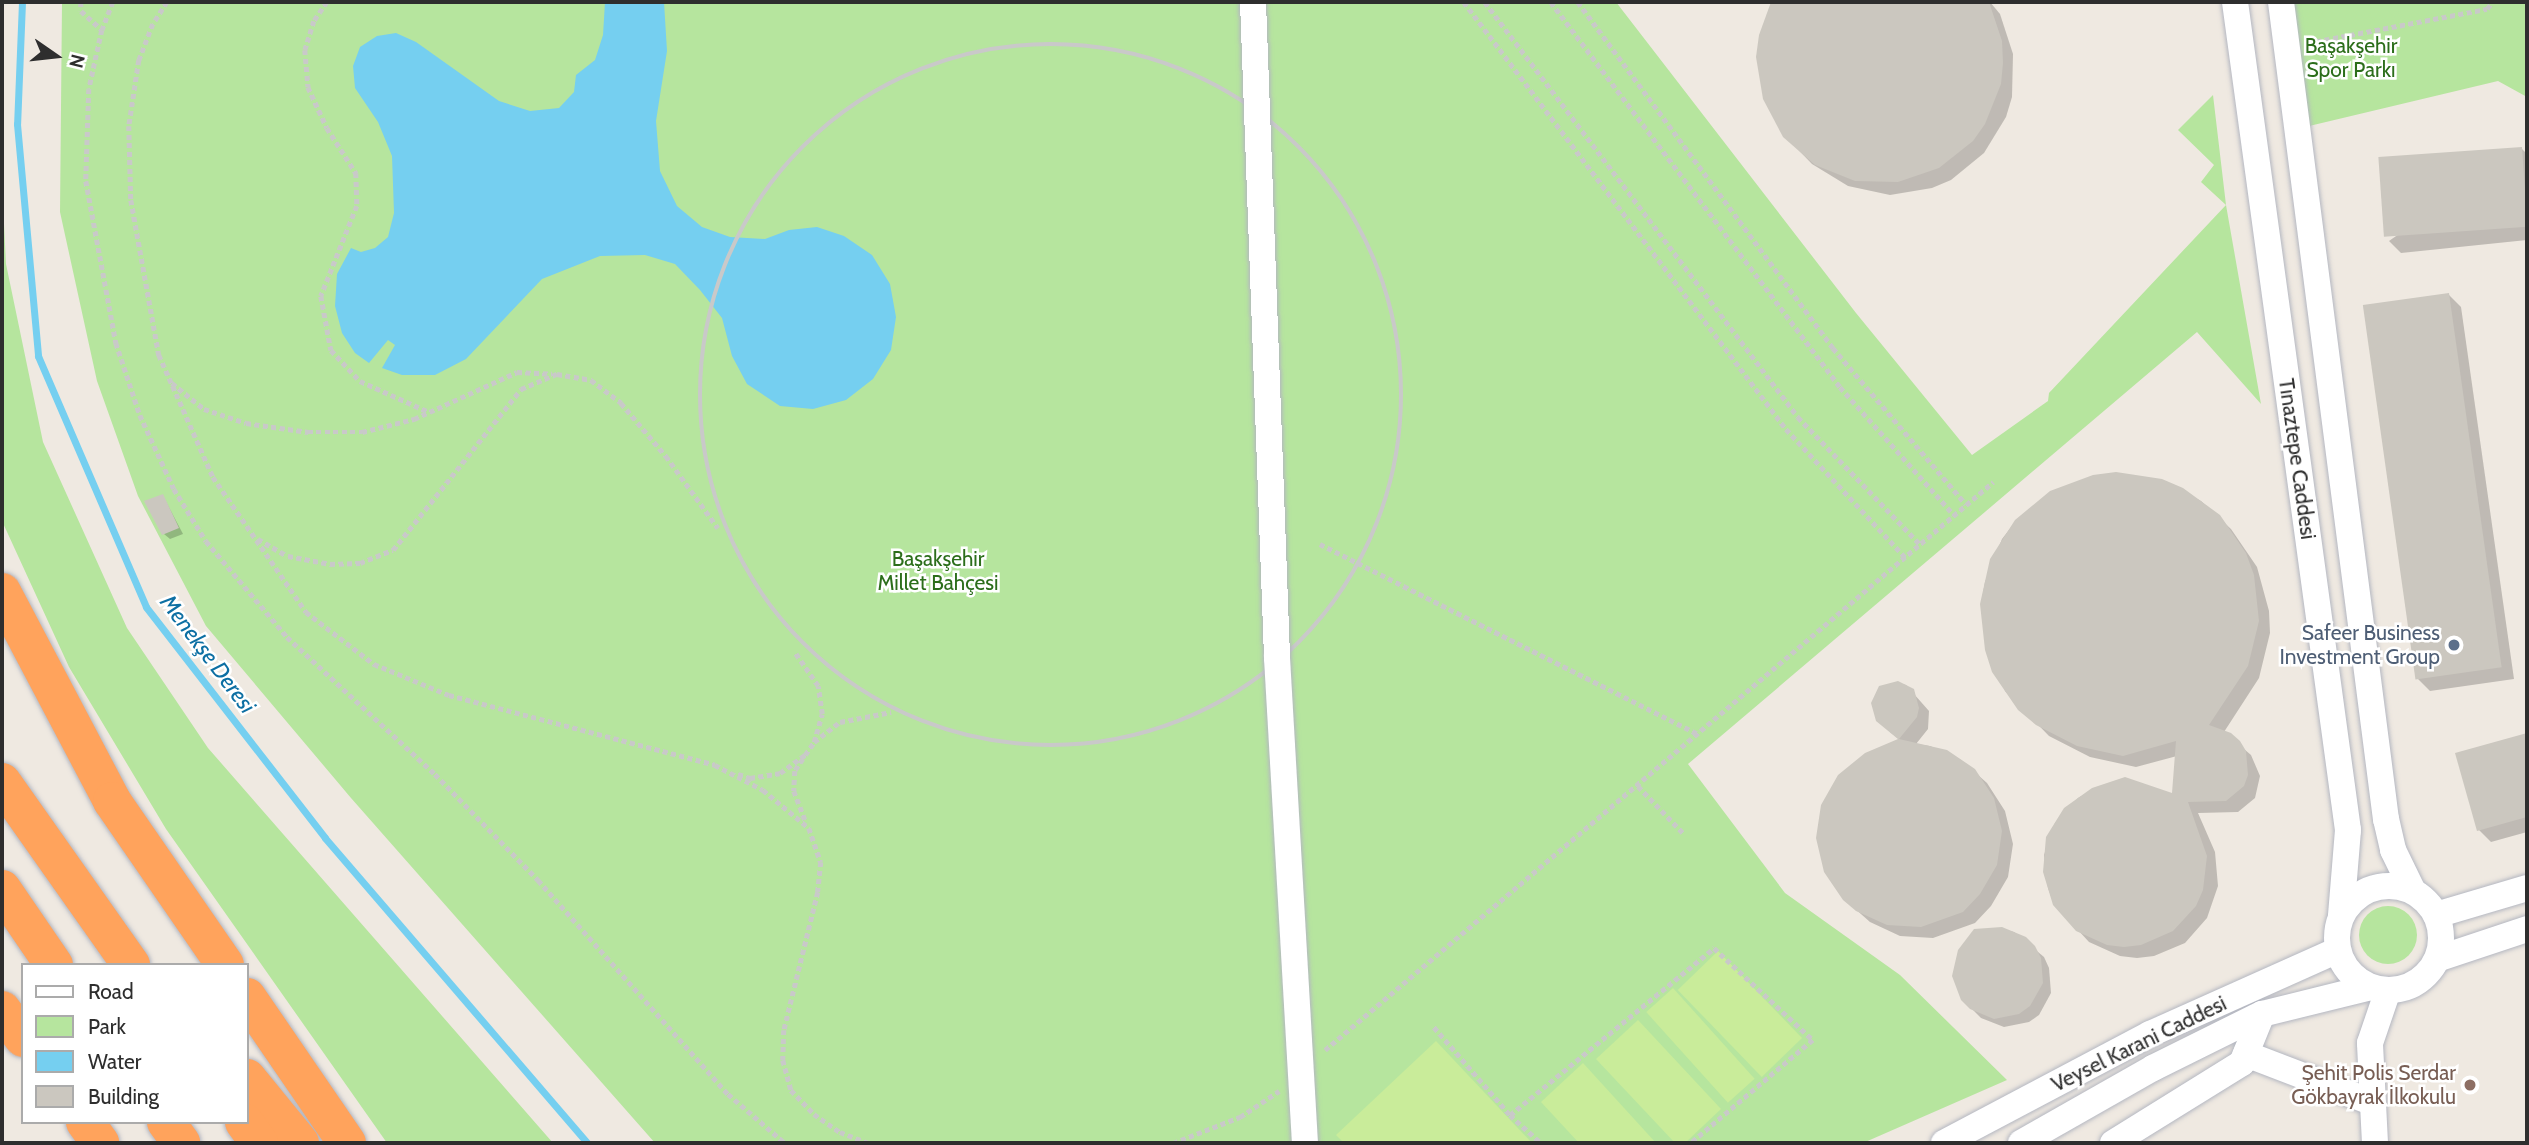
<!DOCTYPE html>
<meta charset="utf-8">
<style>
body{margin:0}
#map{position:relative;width:2529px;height:1145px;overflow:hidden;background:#efe9e1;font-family:Cabin,sans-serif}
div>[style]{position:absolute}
.green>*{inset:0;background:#b6e59e}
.round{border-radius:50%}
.pitch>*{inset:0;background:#c9ec9a;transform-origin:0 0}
.water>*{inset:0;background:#75cff0}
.shadow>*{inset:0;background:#0003}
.stream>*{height:7px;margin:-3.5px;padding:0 3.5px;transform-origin:3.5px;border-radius:3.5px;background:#75cff0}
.building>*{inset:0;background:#cbc7bf;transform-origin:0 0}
.path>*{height:4.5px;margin-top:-2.25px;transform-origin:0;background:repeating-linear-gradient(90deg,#c9c9c9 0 5px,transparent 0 8.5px)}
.path>.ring{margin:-2.25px;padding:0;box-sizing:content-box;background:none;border:4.5px solid #c9c9c9;border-radius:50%}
.roads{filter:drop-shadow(0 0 2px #b4b7c1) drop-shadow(0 0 2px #b4b7c1)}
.minor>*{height:26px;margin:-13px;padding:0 13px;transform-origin:13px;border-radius:13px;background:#fff}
.minor>.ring{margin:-13px;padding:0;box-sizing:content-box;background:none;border:26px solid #fff;border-radius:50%}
.highway>*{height:38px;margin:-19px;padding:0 19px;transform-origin:19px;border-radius:19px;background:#ffa35c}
.dots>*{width:19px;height:19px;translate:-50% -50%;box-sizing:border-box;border:4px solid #fff;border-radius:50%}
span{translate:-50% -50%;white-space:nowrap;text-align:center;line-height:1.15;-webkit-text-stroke:5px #fff;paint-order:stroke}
.park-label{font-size:21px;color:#2c6e1b}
.street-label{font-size:21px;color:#2e2e2e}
.service-label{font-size:21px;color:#4e5e75}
.right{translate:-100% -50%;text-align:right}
.education-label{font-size:21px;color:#785e54}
.water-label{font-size:23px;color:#0d6fa3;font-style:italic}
.frame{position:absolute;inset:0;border:4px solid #2e2e2e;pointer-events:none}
.legend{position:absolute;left:21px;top:963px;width:228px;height:161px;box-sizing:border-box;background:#fff;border:2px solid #ababab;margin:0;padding:9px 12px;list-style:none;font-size:21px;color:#2e2e2e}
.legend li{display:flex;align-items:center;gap:14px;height:35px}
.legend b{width:35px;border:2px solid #ababab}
.north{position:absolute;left:21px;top:21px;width:70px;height:70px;-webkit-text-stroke:5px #fff;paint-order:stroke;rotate:104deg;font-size:19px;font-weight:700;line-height:28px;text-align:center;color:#2e2e2e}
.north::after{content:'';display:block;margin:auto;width:24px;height:32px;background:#2e2e2e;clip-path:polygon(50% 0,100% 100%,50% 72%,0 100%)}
</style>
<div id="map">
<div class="green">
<div style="clip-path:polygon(62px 2px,1616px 2px,1856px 313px,1972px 455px,2048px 401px,2049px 393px,2226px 205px,2201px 182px,2214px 165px,2178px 130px,2213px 95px,2226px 205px,2261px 404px,2197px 332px,1688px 764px,1785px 893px,1900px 975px,2007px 1080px,1863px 1143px,655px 1143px,351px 798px,206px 626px,138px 496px,97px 381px,60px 212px)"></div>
<div style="clip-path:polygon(2288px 2px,2527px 2px,2527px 97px,2498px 81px,2305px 127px)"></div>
<div style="clip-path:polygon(2px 183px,6px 264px,43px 442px,127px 628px,208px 748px,553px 1143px,387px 1143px,166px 829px,69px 667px,2px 521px)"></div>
<div class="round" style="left:2359px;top:906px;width:58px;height:58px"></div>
</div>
<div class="pitch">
<div style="left:1718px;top:951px;width:121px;height:56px;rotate:46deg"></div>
<div style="left:1673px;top:988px;width:122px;height:36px;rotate:48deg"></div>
<div style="clip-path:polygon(1638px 1020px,1721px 1109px,1685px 1143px,1675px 1143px,1596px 1059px)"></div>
<div style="clip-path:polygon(1436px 1041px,1532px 1143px,1344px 1143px,1336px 1135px)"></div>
<div style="clip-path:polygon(1583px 1063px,1656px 1143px,1579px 1143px,1541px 1102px)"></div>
</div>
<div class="water">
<div style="clip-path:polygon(605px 2px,664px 2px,667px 51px,656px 121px,660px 171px,677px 206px,702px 227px,730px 237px,765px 239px,789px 230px,817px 227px,844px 236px,872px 255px,890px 284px,896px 317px,891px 350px,873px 379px,846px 400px,813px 409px,780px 406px,747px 384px,732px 356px,722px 318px,700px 290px,675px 264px,645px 255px,600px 256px,542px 279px,466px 359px,435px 375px,402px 375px,382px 368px,395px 345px,388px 340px,369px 363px,355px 353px,342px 333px,335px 306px,337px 274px,351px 248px,361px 252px,375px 248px,388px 237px,394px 213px,392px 156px,378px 122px,355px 88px,353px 66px,360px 47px,377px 36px,396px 33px,416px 42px,499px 101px,530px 111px,559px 108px,574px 92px,576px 75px,595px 60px,603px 35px)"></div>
</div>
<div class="shadow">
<div style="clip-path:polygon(1775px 2px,1990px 2px,2000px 14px,2013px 54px,2012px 97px,2006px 117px,1984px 153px,1951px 180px,1932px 188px,1890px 195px,1848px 186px,1812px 164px,1785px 136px,1767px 15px)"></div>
<div style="clip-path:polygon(2521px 148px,2527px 154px,2527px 240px,2401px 253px,2389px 241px)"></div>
<div style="clip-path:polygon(2449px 295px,2461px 307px,2514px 679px,2430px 691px,2418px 679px)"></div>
<div style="clip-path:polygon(2161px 480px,2201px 501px,2231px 529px,2257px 567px,2269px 611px,2270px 633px,2259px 678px,2224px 732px,2251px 755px,2260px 776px,2255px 798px,2238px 812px,2198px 813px,2215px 852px,2218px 886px,2207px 918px,2185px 943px,2154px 956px,2137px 958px,2120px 956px,2089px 942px,2077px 929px,2054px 904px,2048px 888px,2044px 855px,2055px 823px,2078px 798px,2093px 790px,2173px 795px,2177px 756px,2136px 767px,2090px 757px,2049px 736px,2005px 691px,1981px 604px,1985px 582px,2002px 539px,2016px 521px)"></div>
<div style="clip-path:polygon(163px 496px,183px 534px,170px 539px,164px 534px)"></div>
<div style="clip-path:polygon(1898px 683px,1906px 685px,1929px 711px,1928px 729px,1916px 744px,1930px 746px,1961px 760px,1987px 783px,2005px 811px,2013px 844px,2008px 877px,1991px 906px,1975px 923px,1933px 938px,1900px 936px,1870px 922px,1844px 899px,1900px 740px,1890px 732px)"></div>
<div style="clip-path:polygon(2527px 735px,2527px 832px,2491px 842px,2479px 830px,2457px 755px)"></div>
<div style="clip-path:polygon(2002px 929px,2014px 932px,2044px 957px,2049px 968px,2051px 993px,2039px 1015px,2029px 1022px,2004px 1027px,1981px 1018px,1971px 1008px)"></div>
</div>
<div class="stream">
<div style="left:22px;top:2px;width:122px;rotate:92.3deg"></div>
<div style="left:17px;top:124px;width:233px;rotate:84.8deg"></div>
<div style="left:38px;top:356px;width:273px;rotate:66.7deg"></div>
<div style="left:146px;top:607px;width:292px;rotate:52.2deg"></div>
<div style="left:325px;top:838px;width:402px;rotate:49.3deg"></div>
</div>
<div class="building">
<div style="clip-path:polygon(1771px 2px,1989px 2px,2002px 41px,2003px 63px,2001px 84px,1985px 124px,1973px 141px,1939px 168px,1898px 182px,1855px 181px,1815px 165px,1783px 137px,1763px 99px,1756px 57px,1759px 35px)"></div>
<div style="left:2522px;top:147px;width:80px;height:144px;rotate:86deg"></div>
<div style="left:2449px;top:293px;width:378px;height:87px;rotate:82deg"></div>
<div style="clip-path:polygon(2116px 472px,2162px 479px,2183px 488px,2220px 515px,2246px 553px,2254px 575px,2259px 621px,2248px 666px,2209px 725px,2231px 733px,2240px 741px,2246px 751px,2248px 775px,2244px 786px,2226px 801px,2188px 802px,2207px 856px,2203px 890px,2196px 906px,2173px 931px,2141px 945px,2124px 947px,2107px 945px,2076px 931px,2053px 905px,2043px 872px,2046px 837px,2064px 808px,2092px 788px,2125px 777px,2172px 793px,2176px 741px,2123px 756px,2077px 746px,2036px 725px,2018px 710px,1992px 672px,1985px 650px,1980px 604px,1990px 559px,2015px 520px,2050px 491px,2093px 475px)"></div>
<div style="clip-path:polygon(163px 494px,179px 528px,162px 535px,144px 501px)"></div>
<div style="clip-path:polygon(1898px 681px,1914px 689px,1919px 708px,1917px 717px,1899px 739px,1947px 750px,1975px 769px,1994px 798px,2002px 831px,1997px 865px,1980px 894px,1963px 912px,1921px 927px,1887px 925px,1856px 911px,1843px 900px,1824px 872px,1816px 838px,1821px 805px,1838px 775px,1865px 753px,1898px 739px,1876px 721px,1871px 703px,1879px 686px)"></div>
<div style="clip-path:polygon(2527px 733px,2527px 817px,2477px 831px,2455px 753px)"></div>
<div style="clip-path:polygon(2002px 927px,2026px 937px,2035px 946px,2041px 958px,2043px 983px,2030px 1006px,2019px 1014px,1994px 1019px,1970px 1009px,1961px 1000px,1952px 976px,1958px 950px,1974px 929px)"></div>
</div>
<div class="path">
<div style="left:81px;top:2px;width:9px;rotate:90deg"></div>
<div style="left:81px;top:11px;width:28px;rotate:42deg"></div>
<div style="left:113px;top:2px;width:30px;rotate:111deg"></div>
<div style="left:102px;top:30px;width:60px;rotate:102.4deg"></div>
<div style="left:89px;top:89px;width:92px;rotate:91.9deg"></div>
<div style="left:86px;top:181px;width:165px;rotate:79.5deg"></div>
<div style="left:116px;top:343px;width:76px;rotate:71.6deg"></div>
<div style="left:140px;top:415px;width:81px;rotate:65.3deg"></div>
<div style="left:174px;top:489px;width:61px;rotate:58.4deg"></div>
<div style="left:206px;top:541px;width:126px;rotate:49.8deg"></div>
<div style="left:287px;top:637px;width:202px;rotate:42.8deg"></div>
<div style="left:435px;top:774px;width:148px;rotate:45.8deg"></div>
<div style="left:538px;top:880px;width:286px;rotate:48.4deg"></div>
<div style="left:728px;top:1094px;width:75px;rotate:40.7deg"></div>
<div style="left:167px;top:2px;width:26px;rotate:122deg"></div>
<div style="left:153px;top:24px;width:39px;rotate:111deg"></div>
<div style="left:139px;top:60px;width:67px;rotate:98.6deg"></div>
<div style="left:129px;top:126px;width:74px;rotate:88.5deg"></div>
<div style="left:131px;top:200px;width:158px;rotate:79.8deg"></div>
<div style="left:159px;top:355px;width:133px;rotate:66.1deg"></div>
<div style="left:213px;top:477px;width:164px;rotate:55.4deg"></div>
<div style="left:306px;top:612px;width:86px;rotate:37.4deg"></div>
<div style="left:374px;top:664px;width:81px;rotate:22.5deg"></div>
<div style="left:449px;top:695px;width:275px;rotate:14.7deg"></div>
<div style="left:715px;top:765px;width:54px;rotate:27.5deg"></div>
<div style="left:763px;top:790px;width:60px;rotate:39.6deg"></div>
<div style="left:809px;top:828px;width:36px;rotate:71deg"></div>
<div style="left:821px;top:862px;width:30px;rotate:96deg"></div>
<div style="left:818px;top:892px;width:142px;rotate:103.8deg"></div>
<div style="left:784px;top:1030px;width:30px;rotate:92deg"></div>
<div style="left:783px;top:1060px;width:31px;rotate:75deg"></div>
<div style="left:791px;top:1090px;width:33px;rotate:46deg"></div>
<div style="left:814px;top:1114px;width:32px;rotate:35deg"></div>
<div style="left:840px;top:1132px;width:30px;rotate:21deg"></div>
<div style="left:327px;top:2px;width:23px;rotate:124deg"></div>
<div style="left:314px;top:21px;width:30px;rotate:107deg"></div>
<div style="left:305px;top:50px;width:37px;rotate:85deg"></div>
<div style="left:308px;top:87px;width:45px;rotate:65.1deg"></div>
<div style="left:327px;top:128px;width:54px;rotate:57.2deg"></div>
<div style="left:356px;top:173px;width:33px;rotate:88deg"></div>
<div style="left:357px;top:206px;width:97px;rotate:111.8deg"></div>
<div style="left:321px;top:296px;width:55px;rotate:79.5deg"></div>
<div style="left:331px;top:350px;width:42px;rotate:46.9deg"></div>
<div style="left:360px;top:381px;width:76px;rotate:24.2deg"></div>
<div style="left:1464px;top:2px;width:535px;rotate:52.98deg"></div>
<div style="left:1786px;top:429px;width:175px;rotate:47.1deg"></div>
<div style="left:1485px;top:2px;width:520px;rotate:52.98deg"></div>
<div style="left:1798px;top:417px;width:176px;rotate:46.2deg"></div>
<div style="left:1551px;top:2px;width:481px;rotate:53.1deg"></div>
<div style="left:1840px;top:387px;width:171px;rotate:48.3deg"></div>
<div style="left:1578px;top:2px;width:430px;rotate:53.6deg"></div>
<div style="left:1833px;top:348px;width:205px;rotate:49.6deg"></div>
<div style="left:2308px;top:43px;width:182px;rotate:-10.8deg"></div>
<div style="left:2487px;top:9px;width:9px;rotate:-54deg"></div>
<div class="ring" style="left:700px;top:44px;width:697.5px;height:697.5px"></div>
<div style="left:172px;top:383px;width:41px;rotate:39.1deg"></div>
<div style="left:204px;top:409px;width:44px;rotate:18.4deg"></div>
<div style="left:246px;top:423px;width:63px;rotate:8.3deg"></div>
<div style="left:308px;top:432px;width:54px"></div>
<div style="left:362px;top:432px;width:54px;rotate:-14deg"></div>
<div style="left:414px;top:419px;width:113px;rotate:-24.5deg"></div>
<div style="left:517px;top:372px;width:35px;rotate:3deg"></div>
<div style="left:258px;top:539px;width:34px;rotate:30deg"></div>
<div style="left:288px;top:556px;width:43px;rotate:10.8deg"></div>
<div style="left:330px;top:564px;width:30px;rotate:-2deg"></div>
<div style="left:360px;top:563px;width:35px;rotate:-22deg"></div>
<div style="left:393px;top:550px;width:206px;rotate:-51.5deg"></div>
<div style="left:521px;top:389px;width:39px;rotate:-23deg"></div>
<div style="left:557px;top:374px;width:35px;rotate:10deg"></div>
<div style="left:591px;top:380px;width:38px;rotate:37deg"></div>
<div style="left:621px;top:403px;width:70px;rotate:49.7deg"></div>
<div style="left:666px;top:456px;width:89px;rotate:54.2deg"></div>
<div style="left:1320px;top:544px;width:422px;rotate:26.7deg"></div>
<div style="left:814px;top:742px;width:33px;rotate:-38deg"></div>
<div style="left:840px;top:722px;width:52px;rotate:-11.1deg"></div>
<div style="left:803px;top:759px;width:14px;rotate:124deg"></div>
<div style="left:795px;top:771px;width:20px;rotate:93deg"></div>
<div style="left:794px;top:791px;width:33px;rotate:69deg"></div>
<div style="left:738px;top:774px;width:13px;rotate:18deg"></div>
<div style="left:750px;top:778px;width:30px;rotate:-9deg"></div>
<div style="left:780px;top:773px;width:31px;rotate:-36deg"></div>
<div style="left:805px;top:755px;width:16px;rotate:-55deg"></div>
<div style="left:814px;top:742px;width:29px;rotate:-74deg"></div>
<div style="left:822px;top:714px;width:28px;rotate:-98deg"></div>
<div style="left:818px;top:686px;width:40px;rotate:-124.9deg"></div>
<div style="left:1638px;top:786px;width:65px;rotate:46.2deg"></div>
<div style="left:1434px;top:1027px;width:116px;rotate:49.2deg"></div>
<div style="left:1510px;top:1115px;width:42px;rotate:42.1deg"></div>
<div style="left:1325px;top:1050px;width:877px;rotate:-40.37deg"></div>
<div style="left:1510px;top:1115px;width:264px;rotate:-39.3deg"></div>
<div style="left:1714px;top:948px;width:135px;rotate:42.9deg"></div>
<div style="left:1813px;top:1040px;width:160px;rotate:139.8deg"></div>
<div style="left:1173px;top:1143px;width:72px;rotate:-21.2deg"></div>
<div style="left:1240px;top:1117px;width:47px;rotate:-33.7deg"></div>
</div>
<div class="roads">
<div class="minor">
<div style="left:1253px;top:2px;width:656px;rotate:87.9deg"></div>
<div style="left:1277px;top:658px;width:486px;rotate:86.7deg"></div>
<div style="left:2235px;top:2px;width:836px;rotate:82.23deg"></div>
<div style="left:2348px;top:830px;width:86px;rotate:94.7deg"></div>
<div style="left:2281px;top:2px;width:824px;rotate:82.68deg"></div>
<div style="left:2386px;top:819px;width:32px;rotate:77deg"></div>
<div style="left:2393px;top:850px;width:46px;rotate:64deg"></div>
<div class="ring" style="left:2337px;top:886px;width:78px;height:78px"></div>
<div style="left:2436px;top:915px;width:95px;rotate:-16.5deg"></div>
<div style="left:2437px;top:959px;width:95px;rotate:-18.4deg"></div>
<div style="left:2246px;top:1054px;width:134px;rotate:21deg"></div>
<div style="left:1944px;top:1143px;width:233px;rotate:-27.9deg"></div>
<div style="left:2150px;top:1034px;width:206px;rotate:-24.1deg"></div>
<div style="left:2021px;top:1143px;width:152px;rotate:-29.6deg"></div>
<div style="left:2153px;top:1068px;width:122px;rotate:-26.4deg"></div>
<div style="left:2262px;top:1014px;width:112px;rotate:-13.9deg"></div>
<div style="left:2113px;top:1143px;width:152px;rotate:-31.8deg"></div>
<div style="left:2242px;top:1063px;width:53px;rotate:-67.8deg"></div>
<div style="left:2375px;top:1143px;width:100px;rotate:-92.9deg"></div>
<div style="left:2370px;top:1043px;width:56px;rotate:-71.2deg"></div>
</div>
<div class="highway">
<div style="left:2px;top:592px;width:236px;rotate:62.2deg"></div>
<div style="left:112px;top:801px;width:199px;rotate:55.4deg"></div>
<div style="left:2px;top:782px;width:224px;rotate:54.8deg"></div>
<div style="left:2px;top:889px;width:92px;rotate:55.6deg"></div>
<div style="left:247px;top:997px;width:177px;rotate:55.6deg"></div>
<div style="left:2px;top:1010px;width:35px;rotate:53deg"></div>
<div style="left:247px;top:1078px;width:84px;rotate:50.8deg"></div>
<div style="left:85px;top:1122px;width:26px;rotate:54deg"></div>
<div style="left:166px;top:1122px;width:26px;rotate:54deg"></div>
<div style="left:244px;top:1122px;width:26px;rotate:54deg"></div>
</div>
</div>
<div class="dots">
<div style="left:2454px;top:645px;background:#5c6f8a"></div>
<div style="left:2470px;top:1085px;background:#8d6e63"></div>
</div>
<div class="park-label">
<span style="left:2351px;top:58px">Başakşehir<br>Spor Parkı</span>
<span style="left:938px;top:571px">Başakşehir<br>Millet Bahçesi</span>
</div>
<div class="street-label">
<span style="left:2297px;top:459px;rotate:82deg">Tınaztepe Caddesi</span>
<span style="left:2139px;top:1044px;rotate:-26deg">Veysel Karani Caddesi</span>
</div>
<div class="service-label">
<span class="right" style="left:2440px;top:645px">Safeer Business<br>Investment Group</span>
</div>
<div class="education-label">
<span class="right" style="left:2456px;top:1085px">Şehit Polis Serdar<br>Gökbayrak İlkokulu</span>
</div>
<div class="water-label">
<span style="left:208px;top:654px;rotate:53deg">Menekşe Deresi</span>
</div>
<div class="frame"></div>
<ul class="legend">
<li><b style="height:9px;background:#fff"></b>Road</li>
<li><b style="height:19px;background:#b6e59e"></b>Park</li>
<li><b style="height:19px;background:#75cff0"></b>Water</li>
<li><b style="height:19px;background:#cbc7bf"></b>Building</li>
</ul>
<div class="north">N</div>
</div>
